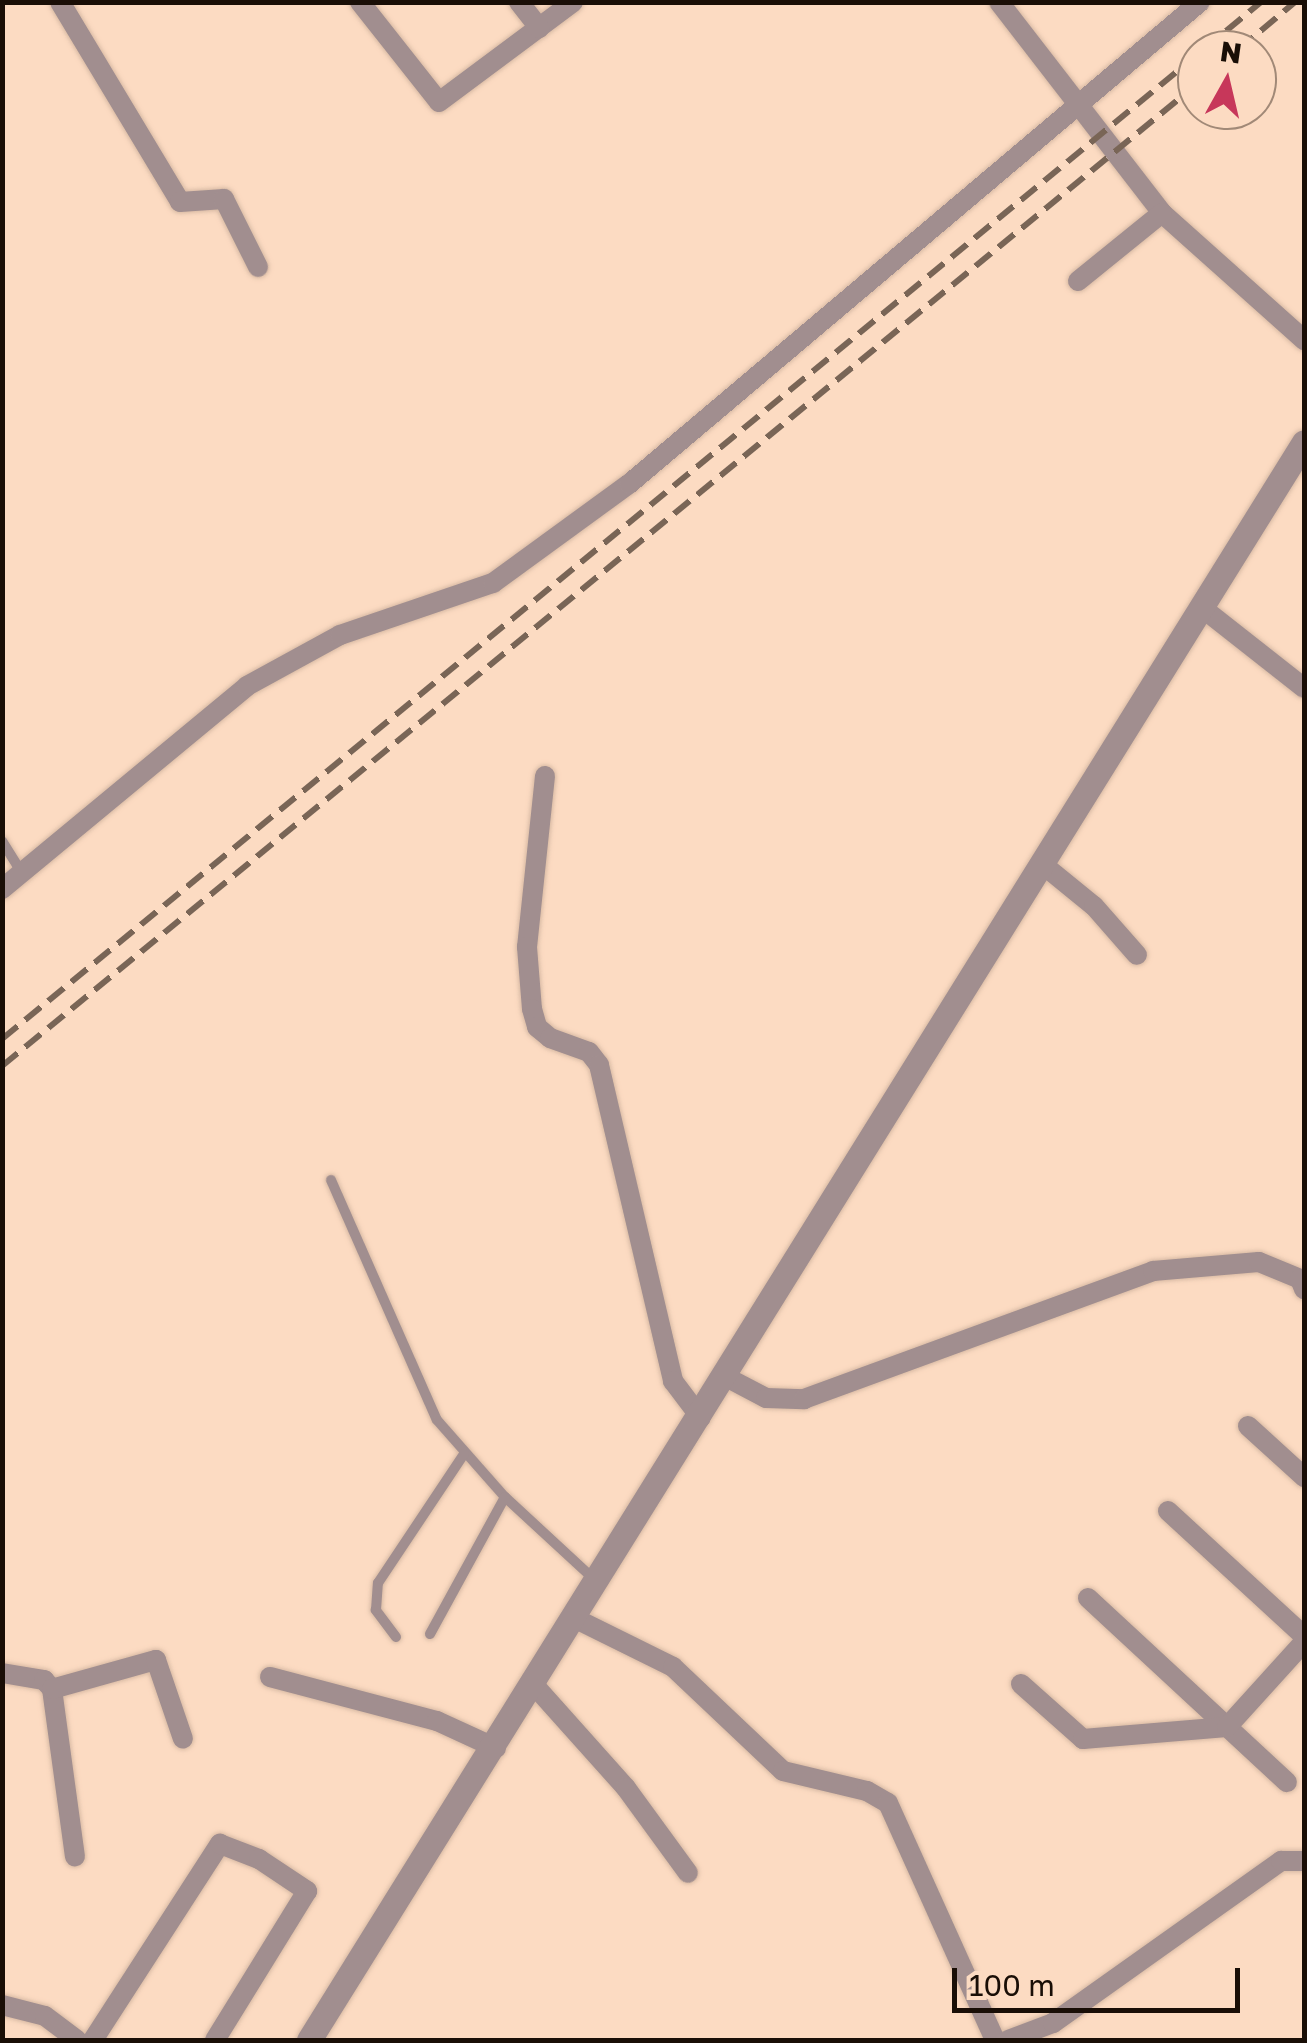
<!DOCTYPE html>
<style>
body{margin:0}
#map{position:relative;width:1307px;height:2043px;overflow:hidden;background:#fcdbc2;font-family:"Golos Text",sans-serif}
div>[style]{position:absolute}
.roads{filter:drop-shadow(0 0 2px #d8baa4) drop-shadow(0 0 2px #d8baa4)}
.service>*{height:10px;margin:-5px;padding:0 5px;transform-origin:5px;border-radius:5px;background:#a18e8f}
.minor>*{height:20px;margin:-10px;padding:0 10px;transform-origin:10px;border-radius:10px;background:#a18e8f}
.tertiary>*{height:25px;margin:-12.5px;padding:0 12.5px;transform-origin:12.5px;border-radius:12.5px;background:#a18e8f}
.rail>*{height:6px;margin-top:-3px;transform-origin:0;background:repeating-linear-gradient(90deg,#796556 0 20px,transparent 0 30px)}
span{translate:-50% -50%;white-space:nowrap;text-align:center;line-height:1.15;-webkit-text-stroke:8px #fcdbc2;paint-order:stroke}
.frame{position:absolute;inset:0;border:5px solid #190e06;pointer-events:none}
.north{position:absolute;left:1177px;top:30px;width:100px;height:100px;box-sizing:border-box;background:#fcdbc2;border:2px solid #a18977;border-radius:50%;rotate:8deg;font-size:28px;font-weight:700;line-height:40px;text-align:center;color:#190e06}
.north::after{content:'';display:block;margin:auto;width:35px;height:45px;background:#c7375a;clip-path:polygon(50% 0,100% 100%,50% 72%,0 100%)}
.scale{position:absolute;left:952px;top:1968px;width:288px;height:45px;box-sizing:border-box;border:5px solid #190e06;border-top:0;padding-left:12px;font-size:30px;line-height:35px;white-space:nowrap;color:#190e06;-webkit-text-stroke:8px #fcdbc2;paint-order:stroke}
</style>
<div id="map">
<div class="roads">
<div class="service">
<div style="left:2px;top:841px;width:38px;rotate:58deg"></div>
<div style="left:331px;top:1180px;width:262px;rotate:66.2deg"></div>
<div style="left:437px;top:1420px;width:103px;rotate:48.6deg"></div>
<div style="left:505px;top:1497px;width:121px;rotate:42.7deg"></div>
<div style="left:430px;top:1634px;width:156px;rotate:-61.3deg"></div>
<div style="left:396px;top:1637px;width:34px;rotate:-127deg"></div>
<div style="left:376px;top:1610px;width:27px;rotate:-86deg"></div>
<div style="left:378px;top:1583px;width:155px;rotate:-56.3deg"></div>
</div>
<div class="minor">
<div style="left:60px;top:2px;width:233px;rotate:59deg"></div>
<div style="left:180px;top:202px;width:44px;rotate:-3.9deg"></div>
<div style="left:224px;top:199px;width:76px;rotate:63.4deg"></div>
<div style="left:360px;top:2px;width:127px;rotate:51.7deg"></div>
<div style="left:439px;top:102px;width:167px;rotate:-36.7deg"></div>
<div style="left:519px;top:2px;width:33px;rotate:52deg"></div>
<div style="left:999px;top:2px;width:267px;rotate:52.3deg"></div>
<div style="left:1162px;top:213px;width:191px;rotate:41.8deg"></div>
<div style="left:1078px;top:281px;width:108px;rotate:-39deg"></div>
<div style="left:1205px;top:610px;width:126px;rotate:38.2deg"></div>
<div style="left:545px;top:776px;width:172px;rotate:96deg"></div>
<div style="left:527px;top:947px;width:62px;rotate:85.4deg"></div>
<div style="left:532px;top:1009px;width:19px;rotate:74deg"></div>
<div style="left:537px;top:1027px;width:17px;rotate:40deg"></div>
<div style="left:550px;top:1038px;width:41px;rotate:19.7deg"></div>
<div style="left:589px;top:1052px;width:16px;rotate:52deg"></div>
<div style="left:599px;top:1065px;width:325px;rotate:76.8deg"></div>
<div style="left:673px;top:1381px;width:46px;rotate:52.9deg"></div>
<div style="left:1041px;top:863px;width:68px;rotate:39.1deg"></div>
<div style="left:1094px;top:906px;width:65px;rotate:48.7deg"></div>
<div style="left:2px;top:889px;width:318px;rotate:-39.6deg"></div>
<div style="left:247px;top:686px;width:106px;rotate:-28.7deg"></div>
<div style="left:340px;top:635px;width:162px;rotate:-18.8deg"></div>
<div style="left:493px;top:583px;width:168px;rotate:-36.1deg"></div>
<div style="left:629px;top:484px;width:747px;rotate:-40.17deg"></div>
<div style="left:726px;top:1377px;width:45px;rotate:27.7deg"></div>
<div style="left:766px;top:1398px;width:38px;rotate:2deg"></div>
<div style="left:804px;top:1399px;width:372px;rotate:-20.1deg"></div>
<div style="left:1153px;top:1271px;width:106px;rotate:-4.9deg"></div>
<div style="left:1259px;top:1262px;width:44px;rotate:22.5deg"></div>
<div style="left:1300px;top:1279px;width:11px;rotate:68deg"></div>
<div style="left:1248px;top:1426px;width:76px;rotate:42.3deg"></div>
<div style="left:1168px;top:1511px;width:185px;rotate:42.6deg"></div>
<div style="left:1088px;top:1598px;width:271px;rotate:42.8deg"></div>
<div style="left:576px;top:1619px;width:108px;rotate:26.3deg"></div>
<div style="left:673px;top:1667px;width:151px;rotate:43.4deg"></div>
<div style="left:783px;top:1771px;width:86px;rotate:13.4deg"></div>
<div style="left:867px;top:1791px;width:24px;rotate:30deg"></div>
<div style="left:888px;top:1803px;width:260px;rotate:65.7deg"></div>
<div style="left:2px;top:1673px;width:43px;rotate:9.5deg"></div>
<div style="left:44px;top:1680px;width:12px;rotate:48deg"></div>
<div style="left:52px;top:1689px;width:169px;rotate:82.2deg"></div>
<div style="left:270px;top:1677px;width:173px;rotate:14.8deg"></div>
<div style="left:437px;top:1721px;width:65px;rotate:24.6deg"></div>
<div style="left:1021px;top:1684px;width:83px;rotate:41.6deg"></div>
<div style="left:1083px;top:1739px;width:144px;rotate:-4.8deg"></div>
<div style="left:1227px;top:1727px;width:115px;rotate:-47.8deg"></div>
<div style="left:534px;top:1685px;width:138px;rotate:48.2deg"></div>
<div style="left:626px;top:1788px;width:105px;rotate:53.9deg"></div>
<div style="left:52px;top:1689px;width:108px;rotate:-15.6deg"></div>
<div style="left:156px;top:1660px;width:83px;rotate:71.1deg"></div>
<div style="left:2px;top:2005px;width:44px;rotate:14.3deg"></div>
<div style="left:45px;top:2016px;width:40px;rotate:37deg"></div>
<div style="left:93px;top:2040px;width:234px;rotate:-57.1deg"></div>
<div style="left:220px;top:1844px;width:42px;rotate:21deg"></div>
<div style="left:259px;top:1859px;width:58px;rotate:33.7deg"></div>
<div style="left:307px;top:1891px;width:175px;rotate:121.7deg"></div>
<div style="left:1008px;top:2040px;width:48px;rotate:-20.7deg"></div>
<div style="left:1053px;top:2023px;width:280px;rotate:-35.4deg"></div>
<div style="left:1281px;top:1861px;width:23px"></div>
</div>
<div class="tertiary">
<div style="left:309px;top:2040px;width:1882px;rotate:-58.09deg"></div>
</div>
</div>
<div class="rail">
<div style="left:1203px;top:50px;width:75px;rotate:-39.6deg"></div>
<div style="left:1238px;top:50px;width:75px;rotate:-40.1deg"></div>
<div style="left:2px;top:1039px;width:1548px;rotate:-39.47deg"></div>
<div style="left:2px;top:1066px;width:1547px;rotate:-39.41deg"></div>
</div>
<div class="frame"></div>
<div class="north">N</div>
<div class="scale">100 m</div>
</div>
